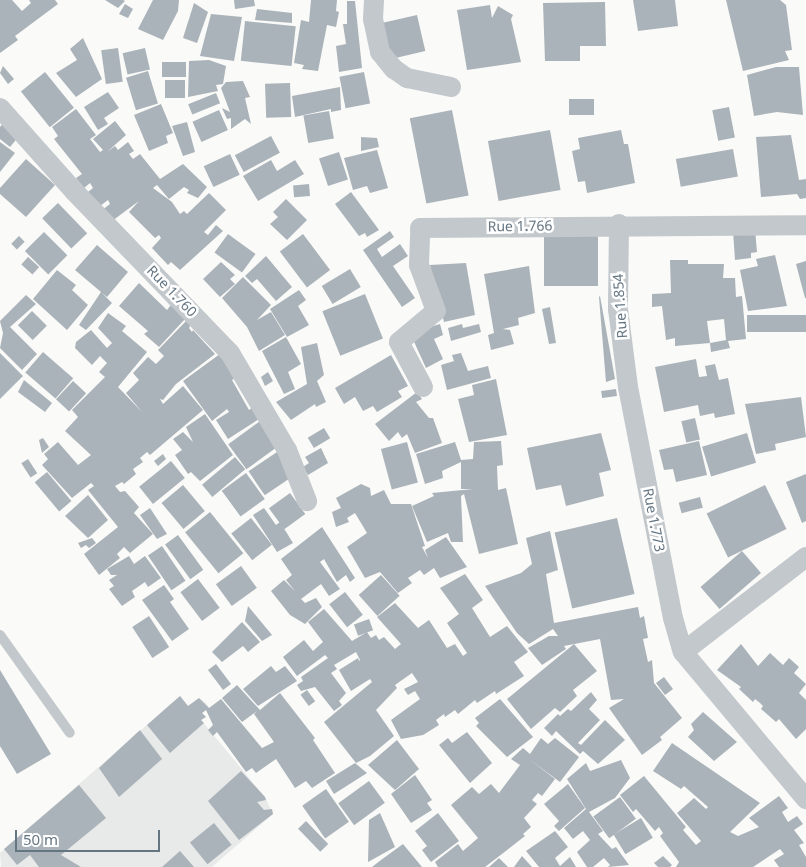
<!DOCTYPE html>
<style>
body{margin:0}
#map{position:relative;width:806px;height:867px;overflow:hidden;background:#fafaf8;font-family:"Noto Sans",sans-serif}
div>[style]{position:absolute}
.built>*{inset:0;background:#e8e9e9}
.building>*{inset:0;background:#aab3b9;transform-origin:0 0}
.service>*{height:10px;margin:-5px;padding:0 5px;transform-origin:5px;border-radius:5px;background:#c3c8cc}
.minor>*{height:20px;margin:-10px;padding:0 10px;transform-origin:10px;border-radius:10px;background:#c3c8cc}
span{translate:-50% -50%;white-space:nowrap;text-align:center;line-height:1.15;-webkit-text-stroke:5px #fff;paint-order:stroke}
.street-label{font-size:14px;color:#657683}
.scale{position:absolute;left:15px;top:830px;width:145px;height:22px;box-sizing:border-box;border:2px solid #657683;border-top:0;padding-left:6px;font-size:15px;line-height:18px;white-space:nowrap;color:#657683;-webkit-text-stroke:4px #fff;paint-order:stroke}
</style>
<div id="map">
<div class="built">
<div style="clip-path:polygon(180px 696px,188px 706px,199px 698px,206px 703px,209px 708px,202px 713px,206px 717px,201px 720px,265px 797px,273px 814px,212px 867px,1px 867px,0 853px)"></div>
</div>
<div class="building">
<div style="clip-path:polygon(0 0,12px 0,22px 11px,31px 3px,29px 0,55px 0,58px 4px,15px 36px,18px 40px,0 53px)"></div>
<div style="clip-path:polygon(105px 0,123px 0,125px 1px,118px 8px)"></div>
<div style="clip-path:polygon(153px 0,179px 0,178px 11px,163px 40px,138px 29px)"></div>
<div style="clip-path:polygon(234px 0,254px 0,255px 6px,235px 9px)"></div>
<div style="clip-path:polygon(311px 0,337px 0,336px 11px,339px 12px,336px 27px,327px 25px,318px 71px,302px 69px,304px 65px,294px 63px,301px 20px,309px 22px)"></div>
<div style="clip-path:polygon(633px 0,675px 0,678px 26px,638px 31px)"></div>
<div style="clip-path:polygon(726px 0,780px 0,786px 5px,792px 50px,785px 51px,789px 60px,743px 71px)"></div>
<div style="clip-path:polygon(347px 1px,355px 1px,362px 68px,339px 72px,336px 46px,346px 44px,343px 24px,347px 24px)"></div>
<div style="clip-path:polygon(605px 2px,606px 46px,580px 46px,580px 61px,545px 61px,543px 3px)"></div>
<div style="clip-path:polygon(194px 3px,208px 12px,197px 43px,183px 38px)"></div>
<div style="clip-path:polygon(125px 4px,133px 9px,128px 18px,119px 14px)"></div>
<div style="clip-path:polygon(490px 5px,492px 18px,498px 6px,513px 15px,511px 19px,521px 62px,467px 70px,457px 10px)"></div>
<div style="clip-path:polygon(257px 9px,292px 13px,292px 23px,255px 20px)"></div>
<div style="clip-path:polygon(211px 14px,242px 17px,234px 61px,200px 56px)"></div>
<div style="left:417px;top:15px;width:37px;height:35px;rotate:77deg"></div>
<div style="left:245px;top:21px;width:51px;height:40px;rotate:6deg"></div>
<div style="clip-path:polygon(83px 38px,102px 79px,76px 97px,56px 73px,77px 60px,70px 49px)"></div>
<div style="left:118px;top:48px;width:34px;height:17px;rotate:82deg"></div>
<div style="left:145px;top:48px;width:22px;height:23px;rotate:77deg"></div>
<div style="clip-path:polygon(209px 60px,226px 66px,223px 84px,216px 85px,218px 91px,188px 97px,189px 61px)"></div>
<div style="left:162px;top:62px;width:24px;height:15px"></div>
<div style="clip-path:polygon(3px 66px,14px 79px,8px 84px,0 73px)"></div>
<div style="clip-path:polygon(776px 67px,799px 67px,803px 115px,777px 112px,754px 116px,747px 75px)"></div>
<div style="left:148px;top:71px;width:34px;height:23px;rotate:73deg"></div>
<div style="left:45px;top:72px;width:46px;height:31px;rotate:51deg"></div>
<div style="left:364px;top:72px;width:32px;height:25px;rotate:79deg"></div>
<div style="left:165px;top:80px;width:20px;height:18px"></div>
<div style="clip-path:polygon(243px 81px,250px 97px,245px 98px,251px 124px,245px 119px,231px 129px,231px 118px,227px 119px,222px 108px,230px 112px,221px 88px,226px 82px)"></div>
<div style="left:290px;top:83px;width:34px;height:25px;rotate:88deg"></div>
<div style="clip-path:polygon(340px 87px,341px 110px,331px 112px,331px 109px,295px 117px,292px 96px)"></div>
<div style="clip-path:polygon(108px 92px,119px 108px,104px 118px,108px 124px,98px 130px,84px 107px)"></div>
<div style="left:216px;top:93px;width:11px;height:30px;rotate:68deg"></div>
<div style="left:569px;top:99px;width:25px;height:16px"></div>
<div style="clip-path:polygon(161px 104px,173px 133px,166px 136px,168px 143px,149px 151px,134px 115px)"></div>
<div style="left:729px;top:107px;width:31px;height:17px;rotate:79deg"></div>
<div style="clip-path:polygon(76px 109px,96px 135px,90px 139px,100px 152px,103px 150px,93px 139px,115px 121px,126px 135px,107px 152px,115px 146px,118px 150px,128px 142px,134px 151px,129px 154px,133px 159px,140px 154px,160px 179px,183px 164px,207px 187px,198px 198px,187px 193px,189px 190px,184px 187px,169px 199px,157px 185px,153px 188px,172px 202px,180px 214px,184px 211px,187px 214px,209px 193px,226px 210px,204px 232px,208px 235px,216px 225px,223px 231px,180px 270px,171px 262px,168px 265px,152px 248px,161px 238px,159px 235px,155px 238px,129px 212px,139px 201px,112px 221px,102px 210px,110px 204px,108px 200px,96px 209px,83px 196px,93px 188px,90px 183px,84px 188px,76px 178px,82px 174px,54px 139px,58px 136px,52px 127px)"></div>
<div style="left:219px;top:110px;width:22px;height:29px;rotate:66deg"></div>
<div style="left:452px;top:110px;width:87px;height:43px;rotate:79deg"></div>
<div style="left:329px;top:111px;width:28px;height:26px;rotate:80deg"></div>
<div style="clip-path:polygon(4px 122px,20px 135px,10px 147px,0 139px,0 127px)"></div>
<div style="clip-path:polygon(187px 122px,195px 152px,183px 156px,172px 126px)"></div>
<div style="left:550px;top:130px;width:61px;height:63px;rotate:80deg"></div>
<div style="clip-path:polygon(621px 130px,624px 144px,628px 144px,635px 183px,587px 193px,585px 181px,578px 182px,572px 151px,580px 149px,578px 138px)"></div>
<div style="clip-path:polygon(791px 135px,799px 180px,806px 179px,806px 198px,800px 199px,797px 194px,761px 197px,756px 137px)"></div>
<div style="left:271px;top:136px;width:19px;height:41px;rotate:62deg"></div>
<div style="clip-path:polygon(361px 137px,377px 138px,379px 147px,361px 151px)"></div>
<div style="clip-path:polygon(0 142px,15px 153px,0 172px)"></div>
<div style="left:733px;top:149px;width:28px;height:58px;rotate:80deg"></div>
<div style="clip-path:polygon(377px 150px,388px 188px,370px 193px,367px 186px,353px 190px,344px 158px)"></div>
<div style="left:339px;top:152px;width:29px;height:21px;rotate:72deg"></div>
<div style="left:230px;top:154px;width:23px;height:29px;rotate:65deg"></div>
<div style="clip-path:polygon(26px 159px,55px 185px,26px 217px,0 194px,0 188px)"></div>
<div style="clip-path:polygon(271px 160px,277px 171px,295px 160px,304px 174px,258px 201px,243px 176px)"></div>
<div style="left:309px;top:184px;width:12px;height:16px;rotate:85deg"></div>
<div style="clip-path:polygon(351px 192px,379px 230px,367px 237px,365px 233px,359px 236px,335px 204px)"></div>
<div style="clip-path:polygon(286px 199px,307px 220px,287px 240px,270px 224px,278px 217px,273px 212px)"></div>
<div style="left:58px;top:203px;width:42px;height:22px;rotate:46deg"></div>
<div style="clip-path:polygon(755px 229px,757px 252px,751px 253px,751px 258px,735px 260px,733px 231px)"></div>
<div style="clip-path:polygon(390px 231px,394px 237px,377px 249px,382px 257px,400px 244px,408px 256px,393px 266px,415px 298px,402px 307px,363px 250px)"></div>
<div style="left:44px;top:232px;width:33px;height:27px;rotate:45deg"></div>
<div style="left:228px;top:234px;width:34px;height:23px;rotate:36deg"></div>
<div style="left:303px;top:234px;width:45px;height:29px;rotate:53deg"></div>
<div style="left:544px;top:234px;width:54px;height:52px"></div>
<div style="left:19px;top:236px;width:8px;height:11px;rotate:45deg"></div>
<div style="clip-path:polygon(97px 245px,128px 272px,107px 297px,102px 293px,112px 303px,86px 330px,79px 325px,101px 292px,75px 270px)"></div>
<div style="clip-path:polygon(775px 255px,787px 306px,748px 311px,740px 270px,758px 266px,756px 259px)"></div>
<div style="clip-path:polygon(266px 256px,292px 287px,276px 301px,257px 279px,252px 283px,245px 276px)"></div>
<div style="left:28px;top:257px;width:15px;height:10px;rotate:42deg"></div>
<div style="clip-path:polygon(670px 260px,688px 260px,688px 264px,724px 264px,723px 278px,735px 278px,736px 297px,742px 296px,746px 339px,728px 341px,730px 348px,711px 352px,710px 343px,726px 340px,724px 319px,707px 321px,710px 343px,675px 346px,675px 338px,666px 340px,662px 306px,652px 307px,652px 294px,671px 293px)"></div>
<div style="clip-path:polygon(806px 261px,806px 298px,805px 298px,796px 264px)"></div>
<div style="clip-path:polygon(221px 262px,235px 275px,230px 279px,235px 284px,220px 297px,203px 279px)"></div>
<div style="clip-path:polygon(466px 263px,475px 315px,444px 322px,430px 265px)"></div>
<div style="clip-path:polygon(529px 266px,535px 313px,518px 318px,519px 325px,503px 329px,510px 330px,514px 344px,491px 350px,488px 335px,494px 333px,484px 274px)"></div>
<div style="left:350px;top:269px;width:21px;height:33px;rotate:59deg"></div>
<div style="clip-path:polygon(57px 270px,76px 285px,72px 290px,88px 305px,67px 330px,33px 299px)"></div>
<div style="clip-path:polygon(243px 277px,271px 305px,257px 320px,271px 312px,285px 335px,259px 351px,247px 327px,222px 298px)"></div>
<div style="clip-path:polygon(139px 283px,167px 310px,171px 305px,185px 319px,159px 347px,144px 334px,148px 331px,119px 306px)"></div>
<div style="clip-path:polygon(299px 290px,306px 300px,298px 306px,309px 325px,287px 337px,270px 309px)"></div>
<div style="left:365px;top:294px;width:48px;height:46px;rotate:68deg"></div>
<div style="clip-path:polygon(26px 295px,36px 304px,10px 327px,37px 354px,22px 370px,0 348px,3px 333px,0 321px)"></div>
<div style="clip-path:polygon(600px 296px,615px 379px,606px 382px,599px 297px)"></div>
<div style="clip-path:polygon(550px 307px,556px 343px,549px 344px,542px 309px)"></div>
<div style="left:32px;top:311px;width:21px;height:20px;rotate:45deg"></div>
<div style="clip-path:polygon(108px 313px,126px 326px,122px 331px,147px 352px,118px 387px,142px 412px,126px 393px,139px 380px,133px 373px,148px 357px,156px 364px,164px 356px,158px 350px,187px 320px,192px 323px,189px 328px,192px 332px,193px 330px,215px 354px,176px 384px,163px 400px,160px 399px,163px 404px,183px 386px,203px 410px,150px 455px,147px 452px,140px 458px,143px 462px,133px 469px,136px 474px,124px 484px,122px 482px,115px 486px,120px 492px,125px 491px,139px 507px,134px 513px,153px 534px,130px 553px,124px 547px,117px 554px,120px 558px,99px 575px,84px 554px,118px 527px,88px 490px,94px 486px,91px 483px,72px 498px,42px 465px,48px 459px,44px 454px,58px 442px,78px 465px,91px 455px,65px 431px,78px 417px,72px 410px,105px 377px,99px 372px,107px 363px,100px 356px,92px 365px,75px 348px,76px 342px,91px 330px,107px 348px,112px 343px,98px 328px)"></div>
<div style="left:806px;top:315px;width:17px;height:59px;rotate:90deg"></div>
<div style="clip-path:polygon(440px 324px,443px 335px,434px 339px,443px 359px,426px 368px,410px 333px)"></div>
<div style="clip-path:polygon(462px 324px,463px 328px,479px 324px,481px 332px,451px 341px,448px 328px)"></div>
<div style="clip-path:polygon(286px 337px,301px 364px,288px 372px,295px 389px,284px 394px,262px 351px)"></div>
<div style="clip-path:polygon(317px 343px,324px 375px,317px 381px,326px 402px,316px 407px,315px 404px,291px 420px,276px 402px,307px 384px,301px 347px)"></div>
<div style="clip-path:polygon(224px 351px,240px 375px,232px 380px,249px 410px,255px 405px,262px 417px,228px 439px,216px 420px,229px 412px,227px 409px,212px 421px,183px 381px)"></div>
<div style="left:43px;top:352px;width:40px;height:27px;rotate:41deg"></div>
<div style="clip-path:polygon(0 353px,23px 376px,0 399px)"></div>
<div style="clip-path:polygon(461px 353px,468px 371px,488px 366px,491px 378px,447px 390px,441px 365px,454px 361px,452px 355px)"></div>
<div style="clip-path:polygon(391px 355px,408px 386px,398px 391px,402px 397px,377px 412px,373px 406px,363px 411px,355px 397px,344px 404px,335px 388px)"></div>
<div style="clip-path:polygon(696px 359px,699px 377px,707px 376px,705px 366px,715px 364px,719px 380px,728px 378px,735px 414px,715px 418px,714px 413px,700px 416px,698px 405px,664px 412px,655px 367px)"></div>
<div style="clip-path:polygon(268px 372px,273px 381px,265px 386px,261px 377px)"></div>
<div style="clip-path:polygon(496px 379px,507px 435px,469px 442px,458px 399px,474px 395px,472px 385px)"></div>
<div style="clip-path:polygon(24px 380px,52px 403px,45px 412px,18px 392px)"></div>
<div style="left:73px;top:381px;width:18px;height:25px;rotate:43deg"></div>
<div style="left:616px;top:389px;width:7px;height:15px;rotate:82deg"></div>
<div style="clip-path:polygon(417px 392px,422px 399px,416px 402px,429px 418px,433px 418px,442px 443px,415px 453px,407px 434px,402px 438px,398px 432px,389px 441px,375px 424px)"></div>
<div style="clip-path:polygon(801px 397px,806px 437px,775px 444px,776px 450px,756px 454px,745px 404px)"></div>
<div style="clip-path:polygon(205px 414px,233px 455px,200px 481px,191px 472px,188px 474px,175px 455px,182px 450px,173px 439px,183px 432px,193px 442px,186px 427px)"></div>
<div style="left:695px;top:418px;width:22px;height:14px;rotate:77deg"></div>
<div style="left:263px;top:419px;width:31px;height:43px;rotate:54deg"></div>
<div style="left:324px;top:428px;width:12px;height:19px;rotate:59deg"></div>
<div style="clip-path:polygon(601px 433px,611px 470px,599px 473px,604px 496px,566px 506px,561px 485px,536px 490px,527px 448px)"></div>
<div style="left:747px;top:433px;width:31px;height:47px;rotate:73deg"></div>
<div style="clip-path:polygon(43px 438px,49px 447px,42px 453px,39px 440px)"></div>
<div style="clip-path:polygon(501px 441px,503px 465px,497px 466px,498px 490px,506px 488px,518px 544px,479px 554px,464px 494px,461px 496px,463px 542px,451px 542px,448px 533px,427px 542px,412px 506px,434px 496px,432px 493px,473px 489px,461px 489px,461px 462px,442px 471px,443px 478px,425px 484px,416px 454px,455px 442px,461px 460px,473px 459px,474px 442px)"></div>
<div style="clip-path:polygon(699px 441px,707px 475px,676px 482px,673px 469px,664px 470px,659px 450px)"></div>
<div style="left:407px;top:442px;width:42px;height:27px;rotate:75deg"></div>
<div style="clip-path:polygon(321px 448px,328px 463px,308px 475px,303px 467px,309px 463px,305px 457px)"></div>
<div style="left:280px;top:450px;width:29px;height:38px;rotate:56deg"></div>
<div style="clip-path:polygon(163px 454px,166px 459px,158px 466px,154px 461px)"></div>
<div style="left:235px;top:457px;width:16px;height:43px;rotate:50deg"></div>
<div style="left:28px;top:459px;width:17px;height:8px;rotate:57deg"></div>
<div style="left:171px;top:461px;width:22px;height:41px;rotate:51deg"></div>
<div style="left:47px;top:472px;width:38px;height:16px;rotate:50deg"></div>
<div style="left:246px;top:473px;width:32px;height:30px;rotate:54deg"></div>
<div style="clip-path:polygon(806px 474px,806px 521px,802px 523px,786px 482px)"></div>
<div style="clip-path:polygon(361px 484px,370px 488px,371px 496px,384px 490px,391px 504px,411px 504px,425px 546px,422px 547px,428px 558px,425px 550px,446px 537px,467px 567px,440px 578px,434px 568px,424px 575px,420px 570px,408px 578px,412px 583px,398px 593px,380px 572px,365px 578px,347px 547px,367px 533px,355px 513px,347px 518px,349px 522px,336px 527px,332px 512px,341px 508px,336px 498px)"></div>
<div style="left:183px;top:485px;width:34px;height:28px;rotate:50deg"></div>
<div style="left:765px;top:485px;width:49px;height:65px;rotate:64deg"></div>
<div style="left:290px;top:493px;width:26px;height:26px;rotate:54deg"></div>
<div style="clip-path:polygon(88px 495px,108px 520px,88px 538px,65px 516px)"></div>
<div style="left:700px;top:497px;width:11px;height:22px;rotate:75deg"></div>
<div style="clip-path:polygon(150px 508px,167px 534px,157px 539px,140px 515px)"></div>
<div style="clip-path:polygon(264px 508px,276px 525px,280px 522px,293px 543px,277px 552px,253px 515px)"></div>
<div style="left:210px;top:512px;width:53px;height:32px;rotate:51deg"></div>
<div style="left:251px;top:518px;width:34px;height:25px;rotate:52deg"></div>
<div style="left:617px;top:518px;width:78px;height:64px;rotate:77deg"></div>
<div style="clip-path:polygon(322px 527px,355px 578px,350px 582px,346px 575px,337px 582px,324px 559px,320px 562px,340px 589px,329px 596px,321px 584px,301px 599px,305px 603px,316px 598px,322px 607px,305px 624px,290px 615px,271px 591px,284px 580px,295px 591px,286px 580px,292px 575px,281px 559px)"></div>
<div style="clip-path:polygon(550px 531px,558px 570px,546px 574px,554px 623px,638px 607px,640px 618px,644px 616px,648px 638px,643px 639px,648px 662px,652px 660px,654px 683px,682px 718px,660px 737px,662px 740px,642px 755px,609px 708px,624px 699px,611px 700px,600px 639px,564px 646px,566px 649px,542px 665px,528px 648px,549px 636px,558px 636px,553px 629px,529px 644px,517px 633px,485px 586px,521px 573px,532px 564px,526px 538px)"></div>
<div style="left:178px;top:535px;width:43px;height:16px;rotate:54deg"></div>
<div style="clip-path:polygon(92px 538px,96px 543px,89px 548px,86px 545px,81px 548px,78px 543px)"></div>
<div style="left:162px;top:546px;width:42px;height:17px;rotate:56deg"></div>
<div style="left:742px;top:551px;width:29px;height:55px;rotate:49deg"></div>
<div style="clip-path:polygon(129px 556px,134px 564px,145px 556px,161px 578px,148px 587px,145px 582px,132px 591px,135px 597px,122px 606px,109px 589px,114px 586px,109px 580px,117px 575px,111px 575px,107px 569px)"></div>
<div style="left:241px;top:566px;width:27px;height:31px;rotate:54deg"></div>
<div style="clip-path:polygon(465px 574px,483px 600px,472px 608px,490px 637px,507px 626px,528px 652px,514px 662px,524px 676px,496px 694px,495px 691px,477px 703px,475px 700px,458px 714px,455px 710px,445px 717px,444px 714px,436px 720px,439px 725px,423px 735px,401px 739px,391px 720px,420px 699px,415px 691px,408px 695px,404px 689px,418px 682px,412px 673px,395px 685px,397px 688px,376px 710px,394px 736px,370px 756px,356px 763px,324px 722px,372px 682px,370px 679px,351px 691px,339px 670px,358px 658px,359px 661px,360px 660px,356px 652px,334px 665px,337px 669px,331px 673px,346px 693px,339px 701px,342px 705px,334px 711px,315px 687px,301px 691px,297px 685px,303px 681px,301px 677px,328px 658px,325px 655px,297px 676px,283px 657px,304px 640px,313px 651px,323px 642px,308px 622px,324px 609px,352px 641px,367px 632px,371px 638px,376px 635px,379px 640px,384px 637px,395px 649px,401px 644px,377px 617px,395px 603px,418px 628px,429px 620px,447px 648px,455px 644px,463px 656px,467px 653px,447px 623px,459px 614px,440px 588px)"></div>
<div style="left:381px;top:575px;width:28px;height:30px;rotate:48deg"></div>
<div style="left:198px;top:579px;width:36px;height:22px;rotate:53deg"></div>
<div style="clip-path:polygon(164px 585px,174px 599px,170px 602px,189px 629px,172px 641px,142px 600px)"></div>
<div style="left:345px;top:592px;width:29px;height:20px;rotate:52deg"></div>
<div style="clip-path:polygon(248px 606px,272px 635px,262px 641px,245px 621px)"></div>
<div style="left:149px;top:616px;width:37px;height:20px;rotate:57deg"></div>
<div style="left:369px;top:619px;width:12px;height:16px;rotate:70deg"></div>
<div style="clip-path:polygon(242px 622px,260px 642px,248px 652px,243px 646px,222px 662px,212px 652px)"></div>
<div style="clip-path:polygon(574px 644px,597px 671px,573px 690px,577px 696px,560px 712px,555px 708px,531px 729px,507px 699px)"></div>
<div style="clip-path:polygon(741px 644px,758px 666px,770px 653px,783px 665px,789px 658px,799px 667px,794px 673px,806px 684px,799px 693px,806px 700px,806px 729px,796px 739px,779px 719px,776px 722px,761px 709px,763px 706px,760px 703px,755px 699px,753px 702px,739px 689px,741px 687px,717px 670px)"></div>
<div style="left:216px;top:664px;width:25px;height:10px;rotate:53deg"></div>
<div style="clip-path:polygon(271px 666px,276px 672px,285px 666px,297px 681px,258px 706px,243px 689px)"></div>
<div style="clip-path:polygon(0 670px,51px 754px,17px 774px,0 746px)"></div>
<div style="left:664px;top:677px;width:15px;height:10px;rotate:53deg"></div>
<div style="clip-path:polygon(237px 685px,260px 710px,280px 693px,315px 738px,313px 740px,335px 773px,312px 788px,306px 781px,295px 788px,276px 759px,256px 773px,252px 768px,246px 772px,217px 732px,213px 736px,208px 730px,213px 725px,206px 710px,202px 713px,206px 717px,201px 720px,204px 723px,170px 753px,147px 725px,180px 696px,188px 706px,199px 698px,209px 708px,221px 699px,262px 748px,274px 742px,254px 714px,257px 711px,242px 722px,222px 698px)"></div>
<div style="left:307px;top:690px;width:14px;height:8px;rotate:54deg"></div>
<div style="clip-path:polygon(591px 692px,597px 700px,589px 709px,600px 720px,578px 743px,581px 745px,605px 720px,625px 740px,598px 764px,583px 751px,580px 754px,556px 731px,552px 736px,544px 728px,558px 714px,560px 716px,568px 709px,571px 711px)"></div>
<div style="clip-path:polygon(500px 699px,533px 737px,507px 757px,476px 726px,479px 723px,475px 718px)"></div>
<div style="clip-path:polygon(703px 712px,737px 742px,714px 761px,688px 737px,694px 730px,691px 724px)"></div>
<div style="clip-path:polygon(140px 730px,162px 759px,119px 797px,99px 768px)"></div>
<div style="clip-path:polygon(467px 732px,492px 763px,470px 783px,439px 745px,448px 738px,452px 743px)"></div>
<div style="clip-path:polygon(541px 738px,548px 744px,555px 738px,579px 757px,560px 782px,529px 759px,555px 779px,542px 796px,538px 793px,532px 800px,537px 804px,524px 818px,531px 827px,523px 834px,525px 836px,485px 867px,438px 867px,435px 862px,458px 844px,463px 851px,478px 838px,451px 805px,472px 787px,479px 794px,491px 784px,499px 793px,520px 765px,511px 759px,523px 748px,530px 754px)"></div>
<div style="clip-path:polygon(397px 740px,419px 769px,395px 790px,368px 765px)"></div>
<div style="clip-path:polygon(672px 743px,760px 803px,730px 832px,738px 836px,759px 827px,749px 818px,779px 796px,788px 808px,782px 812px,788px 822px,797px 816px,803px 824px,794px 830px,804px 843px,799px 845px,806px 857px,806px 867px,779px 867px,774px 860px,784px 854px,780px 849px,753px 867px,676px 867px,679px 862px,660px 836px,663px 833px,659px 827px,655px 831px,636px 809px,633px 812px,620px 795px,644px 776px,686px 827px,683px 830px,696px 845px,701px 841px,677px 813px,694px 798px,706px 809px,708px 807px,684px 786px,681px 789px,653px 771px)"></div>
<div style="clip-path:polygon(621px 760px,630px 778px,615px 798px,589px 812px,603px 831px,598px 834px,612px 849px,616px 847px,629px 865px,608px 867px,610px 865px,604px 858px,593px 867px,587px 867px,577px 852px,590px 840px,583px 831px,573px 839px,564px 828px,586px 809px,567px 779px,586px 763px,590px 771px)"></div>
<div style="clip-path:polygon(355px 763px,367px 773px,334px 794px,326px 781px)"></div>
<div style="clip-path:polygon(241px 771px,265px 797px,266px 800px,257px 802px,264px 810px,272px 809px,273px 814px,239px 840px,208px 801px)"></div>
<div style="clip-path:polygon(415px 775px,432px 800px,427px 803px,432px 810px,411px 823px,391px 794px)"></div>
<div style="left:369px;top:781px;width:27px;height:38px;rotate:54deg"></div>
<div style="clip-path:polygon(568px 784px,585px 808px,559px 831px,554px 826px,559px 821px,544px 804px)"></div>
<div style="clip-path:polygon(79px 785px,106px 818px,61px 855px,81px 867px,39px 867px,30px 855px,17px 865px,4px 849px)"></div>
<div style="left:326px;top:789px;width:40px;height:29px;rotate:55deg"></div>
<div style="left:620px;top:797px;width:27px;height:33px;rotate:54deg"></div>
<div style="clip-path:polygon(380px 813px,395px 847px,368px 862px,369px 820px)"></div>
<div style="clip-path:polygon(438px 813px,459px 841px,431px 862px,422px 850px,427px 846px,415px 831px)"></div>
<div style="left:641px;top:818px;width:23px;height:32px;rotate:59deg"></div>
<div style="left:306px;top:821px;width:32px;height:11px;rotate:46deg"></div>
<div style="left:214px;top:823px;width:28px;height:31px;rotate:51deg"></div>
<div style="clip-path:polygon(555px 831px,568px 847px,555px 858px,560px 866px,570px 857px,576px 867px,539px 867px,526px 851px)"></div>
<div style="clip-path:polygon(403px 844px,422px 867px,372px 867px,381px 860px)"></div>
<div style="clip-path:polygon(180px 851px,194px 867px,162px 867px)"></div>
<div style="clip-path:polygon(522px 856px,532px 867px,514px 867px)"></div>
<div style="clip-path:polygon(663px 856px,672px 865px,670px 867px,658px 867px,654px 863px)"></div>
<div style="clip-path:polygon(499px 858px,508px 867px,489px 867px)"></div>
</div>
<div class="service">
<div style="left:0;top:635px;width:120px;rotate:54.5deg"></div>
</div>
<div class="minor">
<div style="left:374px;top:0;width:19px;rotate:93deg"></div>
<div style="left:373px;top:19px;width:34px;rotate:78deg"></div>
<div style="left:380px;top:52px;width:22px;rotate:51deg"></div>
<div style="left:394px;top:69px;width:16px;rotate:35deg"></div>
<div style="left:407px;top:78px;width:45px;rotate:11.6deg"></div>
<div style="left:0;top:108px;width:111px;rotate:48.3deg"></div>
<div style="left:74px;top:191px;width:225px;rotate:46.1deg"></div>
<div style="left:230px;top:353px;width:113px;rotate:59.6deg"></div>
<div style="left:287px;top:450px;width:55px;rotate:68.6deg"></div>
<div style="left:619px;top:224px;width:85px;rotate:90.7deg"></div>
<div style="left:618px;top:309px;width:79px;rotate:82.7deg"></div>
<div style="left:628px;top:387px;width:235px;rotate:79deg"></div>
<div style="left:673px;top:618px;width:35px;rotate:74deg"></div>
<div style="left:423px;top:387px;width:51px;rotate:-118.1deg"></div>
<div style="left:399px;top:342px;width:48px;rotate:-40deg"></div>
<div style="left:436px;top:311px;width:49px;rotate:-110.3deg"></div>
<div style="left:419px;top:265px;width:37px;rotate:-88deg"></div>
<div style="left:420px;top:228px;width:386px;rotate:-0.4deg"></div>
<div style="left:806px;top:557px;width:155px;rotate:142.3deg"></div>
<div style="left:683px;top:652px;width:192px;rotate:50.1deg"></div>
</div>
<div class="street-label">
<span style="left:520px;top:226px;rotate:-1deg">Rue 1.766</span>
<span style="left:172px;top:291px;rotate:46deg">Rue 1.760</span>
<span style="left:620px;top:306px;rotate:-94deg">Rue 1.854</span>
<span style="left:654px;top:520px;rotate:79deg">Rue 1.773</span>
</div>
<div class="scale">50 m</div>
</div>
